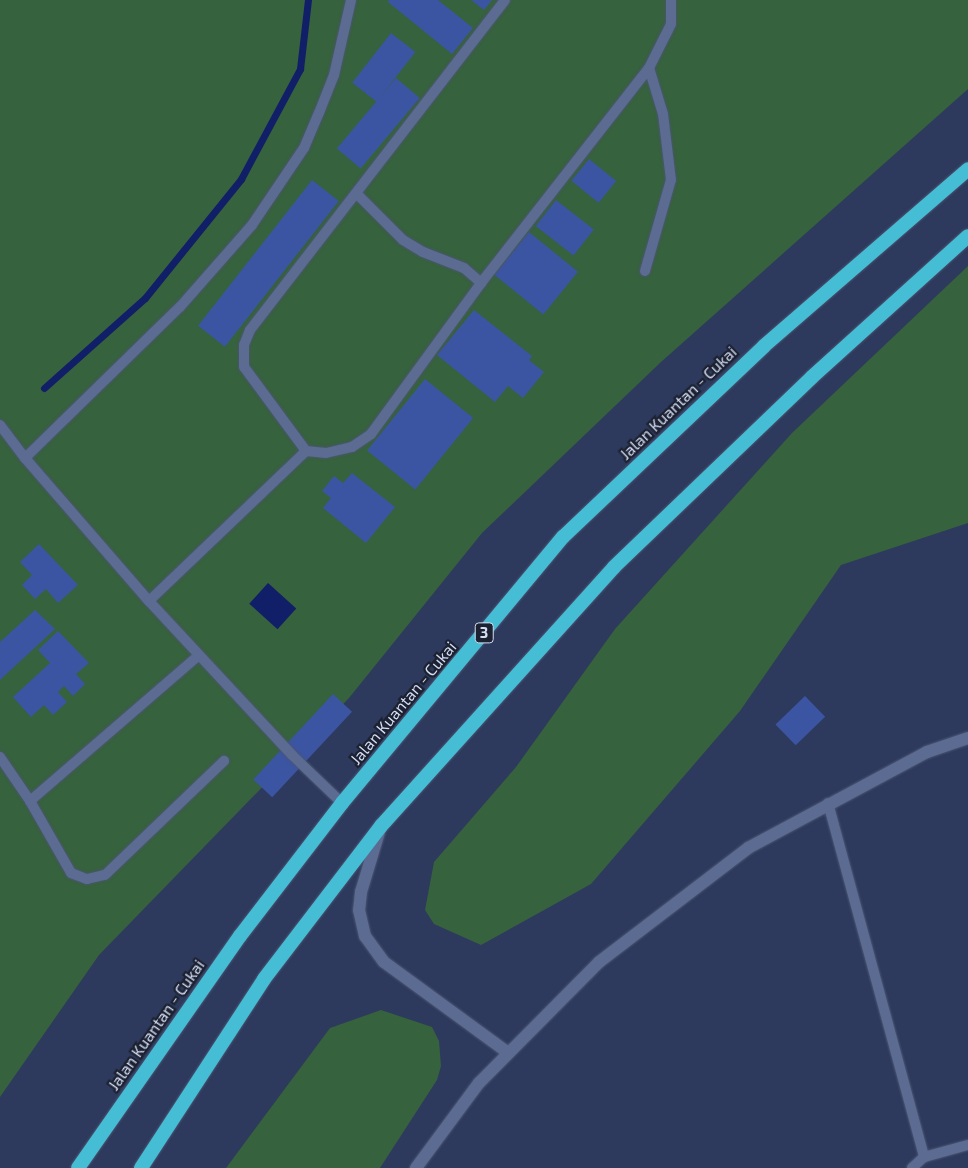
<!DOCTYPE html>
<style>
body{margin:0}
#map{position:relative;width:968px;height:1168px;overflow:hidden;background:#2d3a5d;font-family:"Exo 2",sans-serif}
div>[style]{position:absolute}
.green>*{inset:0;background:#36623d}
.water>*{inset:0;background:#101f67;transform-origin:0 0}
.stream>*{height:7px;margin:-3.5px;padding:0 3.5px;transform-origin:3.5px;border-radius:3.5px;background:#101f67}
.building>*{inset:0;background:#3c55a2;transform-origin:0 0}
.roads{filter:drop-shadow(0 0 1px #4b5573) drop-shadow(0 0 1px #4b5573)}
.service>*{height:10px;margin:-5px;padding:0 5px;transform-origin:5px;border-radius:5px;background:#5c6b91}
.minor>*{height:12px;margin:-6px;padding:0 6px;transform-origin:6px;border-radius:6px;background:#5c6b91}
.trunk>*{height:14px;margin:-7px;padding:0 7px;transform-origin:7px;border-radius:7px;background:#45bed5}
span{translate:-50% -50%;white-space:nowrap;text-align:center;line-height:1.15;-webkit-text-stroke:4.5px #1c2232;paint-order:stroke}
.shield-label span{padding:1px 4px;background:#1c2232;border:1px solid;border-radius:4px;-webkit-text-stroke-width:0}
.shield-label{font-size:15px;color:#d5def4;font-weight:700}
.street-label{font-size:16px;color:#d5def4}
</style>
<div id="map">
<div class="green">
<div style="clip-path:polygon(0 0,968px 0,968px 89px,661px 362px,482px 533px,349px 698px,99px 955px,0 1097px)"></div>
<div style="clip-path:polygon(968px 266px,968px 523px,841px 565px,740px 711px,591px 884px,481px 945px,434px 924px,425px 910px,434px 862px,516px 767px,615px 629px,792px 433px)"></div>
<div style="clip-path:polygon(381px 1010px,432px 1027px,439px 1041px,441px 1066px,437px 1080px,380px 1168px,226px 1168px,330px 1028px)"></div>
</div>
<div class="water">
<div style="left:268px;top:583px;width:38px;height:28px;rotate:42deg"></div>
</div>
<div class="stream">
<div style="left:44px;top:388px;width:135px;rotate:-41.7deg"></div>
<div style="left:145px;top:298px;width:153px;rotate:-51.1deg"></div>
<div style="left:241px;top:179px;width:125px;rotate:-61.8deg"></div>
<div style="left:300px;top:69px;width:69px;rotate:-83.4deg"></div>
</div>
<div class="building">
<div style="clip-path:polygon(389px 0,438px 0,473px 28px,452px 54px,388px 2px)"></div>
<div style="clip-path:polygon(471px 0,492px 0,484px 10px)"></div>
<div style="left:391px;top:33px;width:31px;height:63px;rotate:38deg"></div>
<div style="left:396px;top:78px;width:31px;height:92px;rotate:40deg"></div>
<div style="left:589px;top:159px;width:35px;height:28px;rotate:39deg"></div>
<div style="left:312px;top:180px;width:34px;height:185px;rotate:38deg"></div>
<div style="left:556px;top:200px;width:48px;height:33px;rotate:38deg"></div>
<div style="left:529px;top:232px;width:63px;height:55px;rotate:39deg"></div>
<div style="clip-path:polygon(474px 310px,532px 356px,529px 360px,544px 372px,523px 398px,508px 386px,495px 402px,437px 355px)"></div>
<div style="left:425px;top:379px;width:62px;height:92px;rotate:39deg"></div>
<div style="clip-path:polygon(352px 473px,395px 507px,366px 543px,323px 508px,331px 498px,322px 491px,334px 476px,343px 483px)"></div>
<div style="clip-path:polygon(39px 544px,78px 585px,58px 603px,46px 589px,35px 599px,22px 585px,32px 575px,20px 562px)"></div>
<div style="clip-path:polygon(35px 610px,55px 629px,0 680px,0 642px)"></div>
<div style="clip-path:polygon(58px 631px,89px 663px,76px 674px,85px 684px,73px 696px,64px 686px,58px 692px,67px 702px,53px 715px,44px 705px,31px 717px,13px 697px,50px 663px,38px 650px)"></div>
<div style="left:333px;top:694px;width:26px;height:117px;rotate:43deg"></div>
<div style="left:805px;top:696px;width:29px;height:41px;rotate:46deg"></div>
</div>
<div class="roads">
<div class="service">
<div style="left:357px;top:194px;width:65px;rotate:45deg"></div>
<div style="left:403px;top:240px;width:23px;rotate:31deg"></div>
<div style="left:423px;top:252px;width:44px;rotate:21.3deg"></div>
<div style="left:464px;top:268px;width:23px;rotate:41deg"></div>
<div style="left:645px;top:271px;width:95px;rotate:-74.1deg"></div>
<div style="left:671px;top:180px;width:66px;rotate:-96.9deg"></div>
<div style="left:663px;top:114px;width:48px;rotate:-106.9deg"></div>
<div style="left:0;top:425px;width:41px;rotate:52.9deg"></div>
<div style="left:25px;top:458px;width:189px;rotate:49.1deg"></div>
<div style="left:149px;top:601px;width:210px;rotate:47.1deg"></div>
<div style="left:292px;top:755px;width:69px;rotate:43.8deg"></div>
<div style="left:306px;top:451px;width:104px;rotate:-126.4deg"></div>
<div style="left:244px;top:367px;width:22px;rotate:-90deg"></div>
<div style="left:244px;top:345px;width:16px;rotate:-68deg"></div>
<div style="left:250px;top:330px;width:417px;rotate:-52.3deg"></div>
<div style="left:25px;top:458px;width:216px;rotate:-44.3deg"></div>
<div style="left:180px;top:307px;width:109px;rotate:-48.7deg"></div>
<div style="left:252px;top:225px;width:93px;rotate:-56deg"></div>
<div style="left:304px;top:148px;width:38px;rotate:-67deg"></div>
<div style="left:319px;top:113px;width:41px;rotate:-68.5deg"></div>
<div style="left:334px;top:75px;width:77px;rotate:-77.2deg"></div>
<div style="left:149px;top:601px;width:217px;rotate:-43.7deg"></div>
<div style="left:306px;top:451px;width:20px;rotate:6deg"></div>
<div style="left:326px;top:453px;width:27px;rotate:-13deg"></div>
<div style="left:352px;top:447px;width:23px;rotate:-34deg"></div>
<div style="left:371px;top:434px;width:187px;rotate:-53.9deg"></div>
<div style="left:481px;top:283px;width:273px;rotate:-52deg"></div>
<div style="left:649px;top:68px;width:49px;rotate:-63.4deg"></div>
<div style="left:671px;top:24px;width:24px;rotate:-90deg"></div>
<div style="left:0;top:757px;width:53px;rotate:55.7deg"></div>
<div style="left:30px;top:801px;width:83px;rotate:60.3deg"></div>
<div style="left:71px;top:873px;width:17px;rotate:21deg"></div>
<div style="left:87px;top:879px;width:18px;rotate:-13deg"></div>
<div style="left:105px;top:875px;width:165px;rotate:-43.8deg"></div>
<div style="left:30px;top:801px;width:223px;rotate:-40.8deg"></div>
<div style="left:828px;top:803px;width:367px;rotate:74.8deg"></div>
<div style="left:912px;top:1168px;width:16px;rotate:-43deg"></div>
<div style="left:924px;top:1157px;width:46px;rotate:-15.3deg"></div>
</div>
<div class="minor">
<div style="left:380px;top:829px;width:66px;rotate:106.8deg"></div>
<div style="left:361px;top:892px;width:18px;rotate:96deg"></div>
<div style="left:359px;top:910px;width:27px;rotate:77deg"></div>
<div style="left:365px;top:936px;width:32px;rotate:54deg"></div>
<div style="left:384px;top:962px;width:152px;rotate:36.2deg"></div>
<div style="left:416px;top:1168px;width:106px;rotate:-53.5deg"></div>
<div style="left:479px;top:1083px;width:170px;rotate:-45.2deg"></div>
<div style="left:599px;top:962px;width:188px;rotate:-37.4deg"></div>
<div style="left:748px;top:848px;width:203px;rotate:-28.2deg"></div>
<div style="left:927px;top:752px;width:43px;rotate:-18.9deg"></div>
</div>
<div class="trunk">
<div style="left:78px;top:1168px;width:283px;rotate:-55.1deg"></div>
<div style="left:240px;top:936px;width:168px;rotate:-52.5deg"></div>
<div style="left:342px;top:803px;width:346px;rotate:-50.3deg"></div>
<div style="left:563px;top:537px;width:277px;rotate:-43.5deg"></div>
<div style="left:764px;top:346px;width:270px;rotate:-40.9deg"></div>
<div style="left:141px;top:1168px;width:225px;rotate:-56.9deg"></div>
<div style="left:264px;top:979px;width:193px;rotate:-52.6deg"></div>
<div style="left:381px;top:826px;width:348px;rotate:-48deg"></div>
<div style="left:614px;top:567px;width:274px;rotate:-43.8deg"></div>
<div style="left:812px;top:377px;width:210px;rotate:-42.1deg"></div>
</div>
</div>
<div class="shield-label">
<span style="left:484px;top:633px">3</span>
</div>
<div class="street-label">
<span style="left:678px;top:403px;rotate:-44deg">Jalan Kuantan - Cukai</span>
<span style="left:403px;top:703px;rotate:-50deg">Jalan Kuantan - Cukai</span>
<span style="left:156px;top:1025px;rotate:-55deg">Jalan Kuantan - Cukai</span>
</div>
</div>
